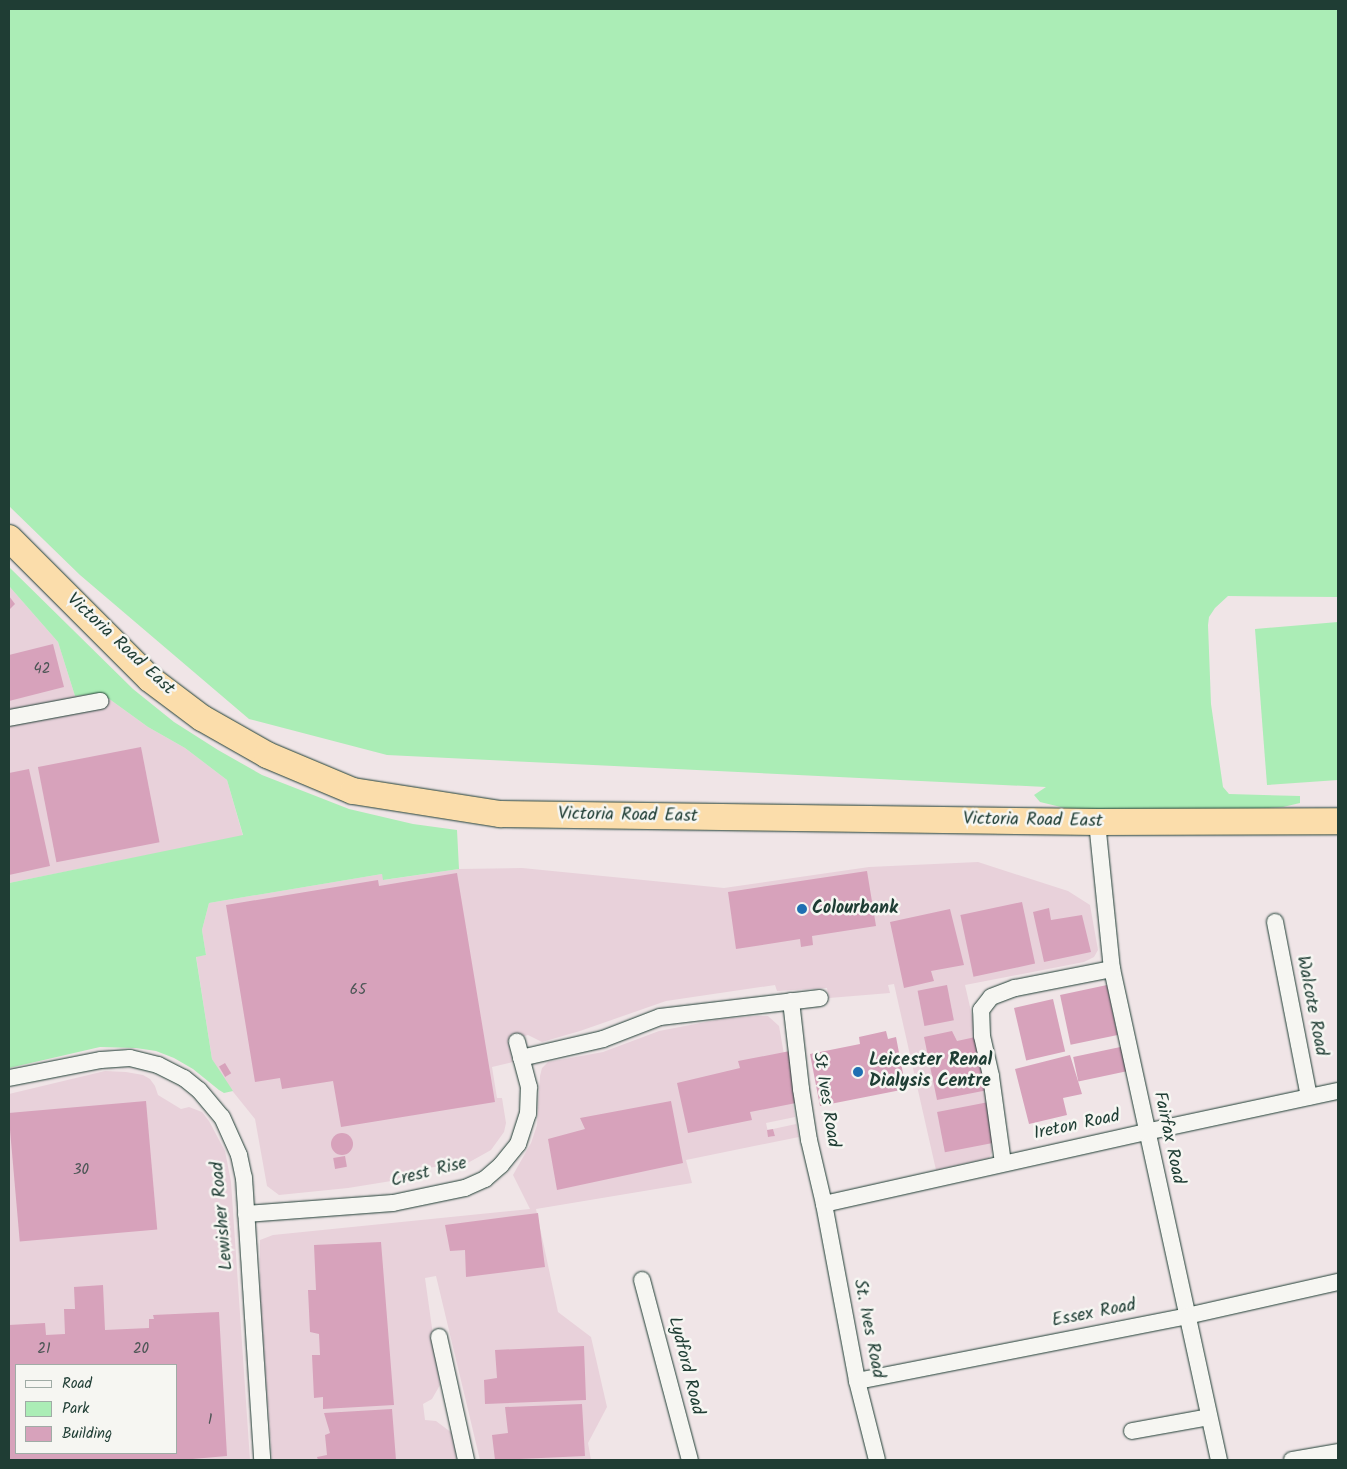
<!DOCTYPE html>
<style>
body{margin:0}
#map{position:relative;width:1347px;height:1469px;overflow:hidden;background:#f0e5e7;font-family:Kalam,sans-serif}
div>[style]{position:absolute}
.built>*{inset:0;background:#e8d1da}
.green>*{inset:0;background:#abedb6}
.building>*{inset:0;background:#d7a2bb;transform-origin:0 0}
.round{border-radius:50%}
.roads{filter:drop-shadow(0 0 1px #1f3d34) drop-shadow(0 0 1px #1f3d34)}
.minor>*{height:16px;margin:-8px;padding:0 8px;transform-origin:8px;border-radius:8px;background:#f6f6f2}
.trunk>*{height:26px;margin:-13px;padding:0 13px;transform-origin:13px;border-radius:13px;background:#fbddab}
.dots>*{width:14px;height:14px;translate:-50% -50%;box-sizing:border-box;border:2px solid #f6f6f2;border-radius:50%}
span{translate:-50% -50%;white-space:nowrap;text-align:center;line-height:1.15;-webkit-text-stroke:5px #f6f6f2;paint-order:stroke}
.number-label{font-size:15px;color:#4d5656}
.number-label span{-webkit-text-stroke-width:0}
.street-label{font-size:18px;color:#1f3d34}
.poi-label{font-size:18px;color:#1f3d34;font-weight:700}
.left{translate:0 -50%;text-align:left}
.frame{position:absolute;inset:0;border:10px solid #1f3d34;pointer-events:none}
.legend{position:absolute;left:15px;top:1364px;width:162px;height:90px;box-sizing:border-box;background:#f6f6f2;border:1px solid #a0aca6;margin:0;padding:6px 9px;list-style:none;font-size:15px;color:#1f3d34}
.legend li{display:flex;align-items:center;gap:10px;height:25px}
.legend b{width:25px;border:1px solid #a0aca6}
</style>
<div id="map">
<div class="built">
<div style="clip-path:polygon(9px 586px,58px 642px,75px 696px,101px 693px,148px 727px,185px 748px,227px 780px,243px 836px,9px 883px)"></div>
<div style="clip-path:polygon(978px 862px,1068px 891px,1090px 905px,1098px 950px,1094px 957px,1084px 962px,965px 985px,989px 1090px,993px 1150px,989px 1158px,936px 1170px,894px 984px,888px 985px,890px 993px,829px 998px,827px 988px,777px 991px,775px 985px,666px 1001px,580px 1031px,542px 1042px,528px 1035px,508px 1041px,513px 1062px,492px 1067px,497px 1098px,502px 1098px,506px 1123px,504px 1132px,491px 1150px,457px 1169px,447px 1171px,442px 1166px,420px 1169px,416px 1177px,348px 1188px,279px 1195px,267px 1186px,255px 1119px,226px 1083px,212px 1059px,196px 956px,206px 955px,202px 930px,209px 903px,382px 874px,384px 880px,459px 869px,522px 868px,724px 888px,869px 867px)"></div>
<div style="clip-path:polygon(756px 1016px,768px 1016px,779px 1026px,795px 1117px,766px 1123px,769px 1137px,775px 1136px,773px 1129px,796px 1124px,799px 1137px,686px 1160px,692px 1183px,536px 1209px,558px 1312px,591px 1337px,607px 1407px,588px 1443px,591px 1460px,480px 1460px,436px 1276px,425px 1278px,440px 1385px,432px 1399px,423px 1404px,425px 1420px,436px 1421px,452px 1433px,457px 1460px,272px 1460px,260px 1297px,260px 1240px,273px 1235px,530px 1209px,513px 1175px,531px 1143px,537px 1125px,540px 1076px,542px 1068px,548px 1062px,603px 1052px,659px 1031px,721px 1019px)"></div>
<div style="clip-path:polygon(evenodd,105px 1071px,126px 1072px,143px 1075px,150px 1079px,155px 1086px,158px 1095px,181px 1109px,189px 1107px,202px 1112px,209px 1121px,225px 1151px,231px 1182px,250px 1460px,9px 1460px,9px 1094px,105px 1071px,16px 1365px,176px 1365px,176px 1453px,16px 1453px,16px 1365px)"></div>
</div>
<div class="green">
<div style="clip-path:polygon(9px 9px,1338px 9px,1338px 597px,1228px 596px,1215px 608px,1209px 617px,1208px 625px,1211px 704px,1223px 787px,1229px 794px,1300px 796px,1300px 803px,1283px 807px,1234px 810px,1115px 811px,1065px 808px,1040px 802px,1034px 795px,1046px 787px,387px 755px,249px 719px,80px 575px,9px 506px)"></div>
<div style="clip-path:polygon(9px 567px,133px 689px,174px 722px,218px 750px,262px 775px,349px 809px,413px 824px,457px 830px,459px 869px,383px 880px,382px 874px,209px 903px,202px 930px,206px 955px,196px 957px,212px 1059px,233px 1091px,224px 1093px,219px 1090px,193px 1069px,174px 1058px,156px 1051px,136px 1048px,100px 1047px,9px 1068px,9px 883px,243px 835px,227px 780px,185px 748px,148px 727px,101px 693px,75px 696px,58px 642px,9px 586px)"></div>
<div style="clip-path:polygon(1338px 622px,1338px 780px,1267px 785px,1255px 629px)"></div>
</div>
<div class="building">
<div style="clip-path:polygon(9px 596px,15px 604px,9px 610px)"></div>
<div style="clip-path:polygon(53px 644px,64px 687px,9px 701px,9px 655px)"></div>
<div style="left:141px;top:747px;width:97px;height:105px;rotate:79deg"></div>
<div style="clip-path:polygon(29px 769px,50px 866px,9px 875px,9px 773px)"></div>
<div style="clip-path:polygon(867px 871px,876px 926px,812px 936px,813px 945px,801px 947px,800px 939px,736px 949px,728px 892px)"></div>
<div style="clip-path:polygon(457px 873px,495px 1102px,341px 1127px,333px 1081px,282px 1089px,280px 1078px,255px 1082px,226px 905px,378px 880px,379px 886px)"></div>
<div style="left:1022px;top:902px;width:63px;height:63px;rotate:78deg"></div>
<div style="clip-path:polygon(1049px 908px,1051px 920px,1082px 915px,1091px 952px,1044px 962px,1033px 912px)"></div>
<div style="clip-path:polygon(950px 909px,964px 965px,931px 971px,934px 981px,904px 988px,890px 922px)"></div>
<div style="left:947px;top:985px;width:36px;height:30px;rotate:79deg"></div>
<div style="left:1107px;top:985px;width:51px;height:48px;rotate:78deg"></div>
<div style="left:1053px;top:999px;width:54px;height:40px;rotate:77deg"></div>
<div style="clip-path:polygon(886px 1031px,888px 1039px,896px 1037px,906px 1089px,820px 1106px,810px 1054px,860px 1044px,859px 1037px)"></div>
<div style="clip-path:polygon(952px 1031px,957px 1041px,980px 1036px,993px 1089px,937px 1100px,924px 1037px)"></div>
<div style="left:1125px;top:1046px;width:25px;height:53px;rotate:78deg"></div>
<div style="clip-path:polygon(790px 1051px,801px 1102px,750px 1112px,752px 1120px,688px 1133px,677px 1083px,740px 1068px,738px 1061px)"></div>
<div style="clip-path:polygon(1070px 1055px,1082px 1094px,1063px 1098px,1067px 1115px,1029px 1124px,1015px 1069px)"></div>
<div style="left:225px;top:1063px;width:12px;height:7px;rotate:59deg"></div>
<div style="left:146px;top:1101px;width:129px;height:138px;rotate:85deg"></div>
<div style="clip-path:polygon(671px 1101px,683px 1163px,557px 1190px,548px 1139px,585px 1129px,580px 1118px)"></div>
<div style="left:994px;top:1101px;width:41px;height:58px;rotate:79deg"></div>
<div style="clip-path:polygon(773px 1129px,775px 1136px,768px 1137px,767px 1130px)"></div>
<div class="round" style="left:331px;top:1133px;width:22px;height:22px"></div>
<div style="left:345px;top:1156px;width:11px;height:12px;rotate:80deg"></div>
<div style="clip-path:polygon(538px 1213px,545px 1267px,466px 1277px,465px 1250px,450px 1251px,445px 1225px)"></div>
<div style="clip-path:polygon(381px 1242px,394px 1405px,323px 1409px,323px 1397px,314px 1398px,312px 1355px,320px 1355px,319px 1334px,310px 1332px,308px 1290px,316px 1290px,314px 1245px)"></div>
<div style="clip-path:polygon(evenodd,103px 1285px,105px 1330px,149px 1328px,149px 1319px,154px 1319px,153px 1315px,219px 1312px,227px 1456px,181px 1460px,9px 1460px,9px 1325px,45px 1323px,46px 1335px,65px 1334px,64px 1309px,75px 1309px,74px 1287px,103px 1285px,16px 1365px,176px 1365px,176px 1453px,16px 1453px,16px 1365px)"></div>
<div style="clip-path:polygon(584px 1346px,586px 1400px,485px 1404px,484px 1380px,497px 1378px,495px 1350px)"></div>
<div style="clip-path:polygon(582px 1404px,585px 1456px,495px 1460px,492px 1435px,508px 1433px,505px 1407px)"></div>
<div style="clip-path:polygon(392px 1409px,396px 1460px,318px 1460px,317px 1457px,327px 1455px,325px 1435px,330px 1433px,324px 1413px)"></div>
</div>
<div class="roads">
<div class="minor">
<div style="left:9px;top:718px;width:93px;rotate:-10.6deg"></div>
<div style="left:1097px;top:822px;width:148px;rotate:84.2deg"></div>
<div style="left:1112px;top:969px;width:503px;rotate:77.71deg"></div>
<div style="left:1275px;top:922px;width:178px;rotate:79deg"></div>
<div style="left:791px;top:1001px;width:89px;rotate:83.5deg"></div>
<div style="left:801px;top:1089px;width:52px;rotate:81.1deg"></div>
<div style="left:809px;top:1140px;width:66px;rotate:76.8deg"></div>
<div style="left:824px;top:1204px;width:180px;rotate:79.4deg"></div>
<div style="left:857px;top:1381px;width:81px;rotate:75.8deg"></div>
<div style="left:521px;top:1058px;width:84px;rotate:-13deg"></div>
<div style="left:603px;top:1039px;width:61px;rotate:-21.1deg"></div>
<div style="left:660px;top:1017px;width:161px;rotate:-6.8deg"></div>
<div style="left:9px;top:1078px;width:94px;rotate:-11.1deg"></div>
<div style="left:101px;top:1060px;width:29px;rotate:-4deg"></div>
<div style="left:130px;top:1058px;width:29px;rotate:14deg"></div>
<div style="left:158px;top:1065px;width:29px;rotate:27deg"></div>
<div style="left:184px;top:1078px;width:19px;rotate:39deg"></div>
<div style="left:199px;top:1090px;width:35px;rotate:50deg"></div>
<div style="left:222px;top:1117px;width:42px;rotate:65.9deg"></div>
<div style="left:239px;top:1155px;width:24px;rotate:78deg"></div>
<div style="left:244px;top:1178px;width:283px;rotate:86.3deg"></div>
<div style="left:1003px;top:1163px;width:88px;rotate:-97.9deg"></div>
<div style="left:991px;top:1076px;width:41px;rotate:-102.7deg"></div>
<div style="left:982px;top:1036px;width:26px;rotate:-92deg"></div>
<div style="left:981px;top:1010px;width:16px;rotate:-52deg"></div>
<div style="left:991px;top:997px;width:26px;rotate:-21deg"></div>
<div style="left:1015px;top:988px;width:99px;rotate:-11.1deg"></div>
<div style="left:824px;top:1204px;width:330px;rotate:-12.6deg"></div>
<div style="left:1146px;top:1132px;width:196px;rotate:-12.1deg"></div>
<div style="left:246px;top:1214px;width:147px;rotate:-4.3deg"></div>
<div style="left:393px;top:1203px;width:74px;rotate:-11.8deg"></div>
<div style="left:465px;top:1188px;width:22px;rotate:-24deg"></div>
<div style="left:485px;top:1179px;width:21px;rotate:-41deg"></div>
<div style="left:501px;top:1165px;width:27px;rotate:-51deg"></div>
<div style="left:518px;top:1144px;width:32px;rotate:-72deg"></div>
<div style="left:528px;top:1114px;width:27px;rotate:-88deg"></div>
<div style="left:529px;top:1087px;width:47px;rotate:-104.9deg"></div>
<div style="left:642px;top:1280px;width:186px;rotate:75.1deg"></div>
<div style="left:439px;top:1337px;width:126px;rotate:77.6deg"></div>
<div style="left:857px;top:1381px;width:336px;rotate:-11.1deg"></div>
<div style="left:1187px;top:1316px;width:155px;rotate:-12.7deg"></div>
<div style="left:1132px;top:1431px;width:78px;rotate:-10.3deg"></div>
<div style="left:1292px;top:1460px;width:47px;rotate:-9.9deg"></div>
</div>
<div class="trunk">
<div style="left:9px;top:538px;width:199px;rotate:45deg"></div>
<div style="left:150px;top:679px;width:65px;rotate:36.9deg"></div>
<div style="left:202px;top:718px;width:75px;rotate:29.6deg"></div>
<div style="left:267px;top:755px;width:93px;rotate:22.7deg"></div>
<div style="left:353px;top:791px;width:149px;rotate:8.9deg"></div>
<div style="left:500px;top:814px;width:597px;rotate:0.77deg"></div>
<div style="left:1097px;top:822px;width:241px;rotate:-0.2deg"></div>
</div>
</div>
<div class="dots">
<div style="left:802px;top:909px;background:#1f6fb2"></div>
<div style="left:858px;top:1072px;background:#1f6fb2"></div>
</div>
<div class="number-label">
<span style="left:42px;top:670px">42</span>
<span style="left:358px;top:991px">65</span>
<span style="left:81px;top:1171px">30</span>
<span style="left:44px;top:1350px">21</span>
<span style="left:141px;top:1350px">20</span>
<span style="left:210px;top:1421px">1</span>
</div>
<div class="street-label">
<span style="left:120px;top:645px;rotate:43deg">Victoria Road East</span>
<span style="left:628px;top:816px;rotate:1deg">Victoria Road East</span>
<span style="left:1033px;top:821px;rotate:1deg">Victoria Road East</span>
<span style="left:1311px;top:1006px;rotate:79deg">Walcote Road</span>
<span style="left:825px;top:1100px;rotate:81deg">St Ives Road</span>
<span style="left:1077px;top:1126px;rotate:-12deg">Ireton Road</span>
<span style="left:1168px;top:1138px;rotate:78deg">Fairfax Road</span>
<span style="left:429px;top:1173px;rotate:-14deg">Crest Rise</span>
<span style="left:223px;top:1216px;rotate:-95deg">Lewisher Road</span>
<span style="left:1094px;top:1314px;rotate:-11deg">Essex Road</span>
<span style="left:868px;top:1329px;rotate:79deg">St. Ives Road</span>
<span style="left:685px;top:1366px;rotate:76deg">Lydford Road</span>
</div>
<div class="poi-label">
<span class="left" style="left:812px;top:909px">Colourbank</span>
<span class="left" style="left:869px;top:1072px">Leicester Renal<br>Dialysis Centre</span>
</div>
<div class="frame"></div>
<ul class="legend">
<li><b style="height:6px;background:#f6f6f2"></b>Road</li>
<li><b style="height:14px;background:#abedb6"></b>Park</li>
<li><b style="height:14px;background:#d7a2bb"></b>Building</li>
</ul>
</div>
